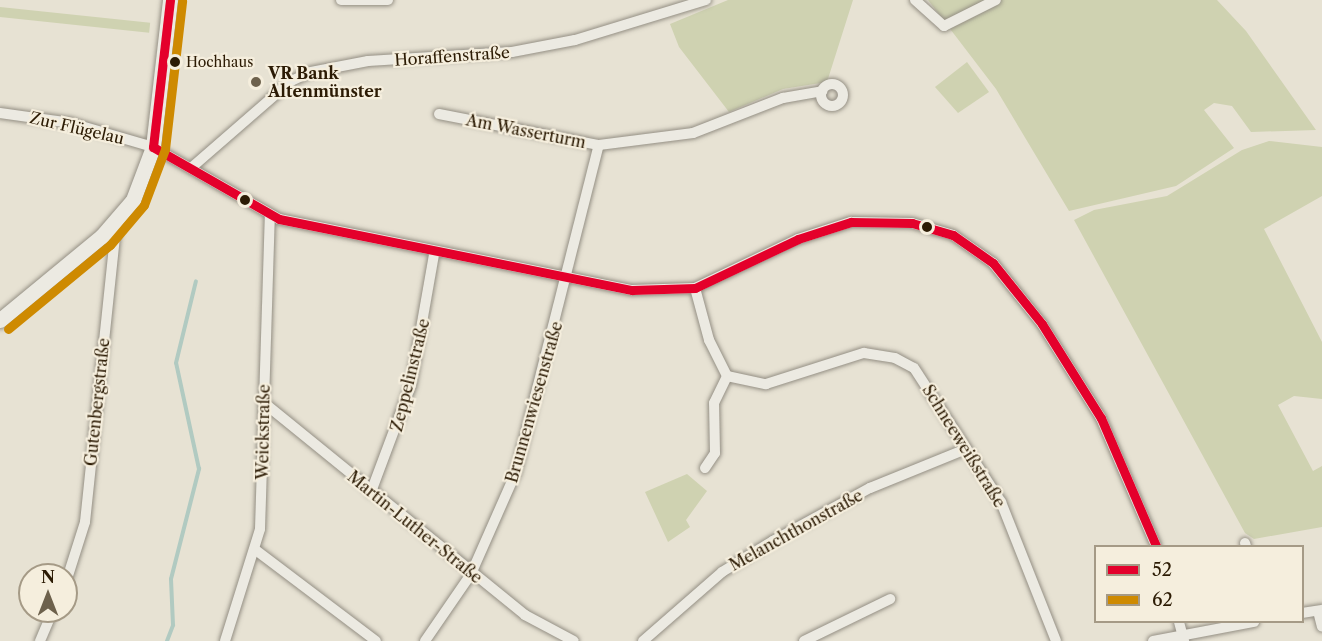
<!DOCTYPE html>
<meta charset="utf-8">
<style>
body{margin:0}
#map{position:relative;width:1322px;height:641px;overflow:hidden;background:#e7e2d3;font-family:"Libre Caslon Text",serif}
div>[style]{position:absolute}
.green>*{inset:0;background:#cfd2b1;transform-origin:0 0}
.stream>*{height:4px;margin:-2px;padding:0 2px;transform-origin:2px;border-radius:2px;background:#b1cac1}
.roads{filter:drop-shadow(0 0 2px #948f84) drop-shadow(0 0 2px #948f84)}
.minor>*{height:10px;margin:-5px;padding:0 5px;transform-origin:5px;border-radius:5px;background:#eceae2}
.minor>.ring{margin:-5px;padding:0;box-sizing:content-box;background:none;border:10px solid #eceae2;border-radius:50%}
.secondary>*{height:15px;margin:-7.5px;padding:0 7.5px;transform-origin:7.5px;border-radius:7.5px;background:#eceae2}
.bus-1>*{height:9px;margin:-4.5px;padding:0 4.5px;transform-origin:4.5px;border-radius:4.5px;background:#e4002b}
.bus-2>*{height:9px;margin:-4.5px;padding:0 4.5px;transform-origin:4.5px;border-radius:4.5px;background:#ce8a01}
.dots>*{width:16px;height:16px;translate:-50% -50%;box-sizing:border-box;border:3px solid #f5eedd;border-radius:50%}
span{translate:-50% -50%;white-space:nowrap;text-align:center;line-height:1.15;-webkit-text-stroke:4.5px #f5eedd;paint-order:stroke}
.bus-label{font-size:14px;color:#2c1b04}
.left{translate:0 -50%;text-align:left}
.street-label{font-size:16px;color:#2c1b04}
.poi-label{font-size:16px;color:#2c1b04;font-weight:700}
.legend{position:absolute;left:1094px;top:545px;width:210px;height:78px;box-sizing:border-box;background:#f5eedd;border:2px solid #a59a86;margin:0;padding:8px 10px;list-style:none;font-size:18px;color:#2c1b04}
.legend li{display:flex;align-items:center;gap:12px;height:30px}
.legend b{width:30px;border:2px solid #a59a86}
.north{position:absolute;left:18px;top:563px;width:60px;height:60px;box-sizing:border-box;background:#f5eedd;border:2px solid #a59a86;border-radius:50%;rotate:0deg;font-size:16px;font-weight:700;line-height:24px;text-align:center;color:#2c1b04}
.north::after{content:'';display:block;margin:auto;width:21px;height:27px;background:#6d614c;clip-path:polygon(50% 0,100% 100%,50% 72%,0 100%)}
</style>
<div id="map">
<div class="green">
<div style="clip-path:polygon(728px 0,853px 0,827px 82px,783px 89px,729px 112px,679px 47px,670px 24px)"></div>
<div style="clip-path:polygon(928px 0,1217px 0,1246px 31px,1316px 130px,1251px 132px,1232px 106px,1214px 103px,1204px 110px,1234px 148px,1176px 186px,1069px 211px,996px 89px)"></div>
<div style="left:0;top:7px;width:151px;height:10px;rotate:6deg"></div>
<div style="clip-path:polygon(967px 62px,989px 92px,958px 113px,935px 87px)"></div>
<div style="clip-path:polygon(1269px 141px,1322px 147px,1322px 196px,1264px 229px,1322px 342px,1322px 399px,1294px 396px,1278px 405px,1313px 471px,1322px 466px,1322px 527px,1254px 539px,1245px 533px,1074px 220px,1094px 210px,1167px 196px,1242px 150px)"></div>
<div style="clip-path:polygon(687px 474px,707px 491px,686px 520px,690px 527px,668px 542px,645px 492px)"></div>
</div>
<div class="stream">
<div style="left:167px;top:641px;width:17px;rotate:-69deg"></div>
<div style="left:173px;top:625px;width:46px;rotate:-92.5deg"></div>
<div style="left:171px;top:579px;width:114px;rotate:-75.7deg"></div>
<div style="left:199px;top:469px;width:108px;rotate:-102.2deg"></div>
<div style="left:176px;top:363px;width:84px;rotate:-76.3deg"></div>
</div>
<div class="roads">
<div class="minor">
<div style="left:341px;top:0;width:47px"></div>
<div style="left:915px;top:0;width:39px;rotate:42deg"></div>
<div style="left:944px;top:26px;width:58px;rotate:-26.6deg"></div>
<div class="ring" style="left:821px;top:84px;width:12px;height:12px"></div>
<div style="left:0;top:113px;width:72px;rotate:8deg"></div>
<div style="left:71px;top:123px;width:85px;rotate:16.3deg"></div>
<div style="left:153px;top:147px;width:145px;rotate:29.7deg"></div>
<div style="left:279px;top:219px;width:360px;rotate:11.4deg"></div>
<div style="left:632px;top:290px;width:63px;rotate:-1.8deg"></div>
<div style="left:695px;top:288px;width:114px;rotate:-25.4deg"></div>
<div style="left:798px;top:239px;width:56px;rotate:-17.8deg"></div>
<div style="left:851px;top:222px;width:61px;rotate:0.9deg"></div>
<div style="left:912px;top:223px;width:43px;rotate:16.3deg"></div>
<div style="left:953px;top:235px;width:49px;rotate:35deg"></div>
<div style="left:993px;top:263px;width:78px;rotate:51.2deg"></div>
<div style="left:1042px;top:324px;width:111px;rotate:57.9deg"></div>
<div style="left:1101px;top:418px;width:139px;rotate:66.7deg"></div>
<div style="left:439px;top:114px;width:163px;rotate:11deg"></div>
<div style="left:599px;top:145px;width:95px;rotate:-7.3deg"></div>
<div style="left:693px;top:133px;width:97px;rotate:-21.3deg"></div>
<div style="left:783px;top:98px;width:40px;rotate:-10deg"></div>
<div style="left:191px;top:168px;width:133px;rotate:-41deg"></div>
<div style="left:291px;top:81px;width:22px;rotate:-24deg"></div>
<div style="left:311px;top:72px;width:58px;rotate:-10.9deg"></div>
<div style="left:368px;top:61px;width:144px;rotate:-3.6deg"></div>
<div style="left:512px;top:52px;width:64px;rotate:-10.8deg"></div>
<div style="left:575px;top:40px;width:137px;rotate:-17deg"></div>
<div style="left:695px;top:288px;width:54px;rotate:74.9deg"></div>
<div style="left:709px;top:340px;width:40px;rotate:63.4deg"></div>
<div style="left:727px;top:376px;width:40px;rotate:12deg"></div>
<div style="left:766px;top:384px;width:103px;rotate:-17.6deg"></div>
<div style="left:864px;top:353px;width:31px;rotate:9deg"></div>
<div style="left:895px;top:358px;width:21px;rotate:28deg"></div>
<div style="left:914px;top:368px;width:160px;rotate:57deg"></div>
<div style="left:1001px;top:502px;width:149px;rotate:68.4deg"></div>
<div style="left:263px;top:402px;width:338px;rotate:39.1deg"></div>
<div style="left:525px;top:615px;width:55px;rotate:28deg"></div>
<div style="left:705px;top:468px;width:18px;rotate:-56deg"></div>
<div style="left:715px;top:453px;width:50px;rotate:-91.1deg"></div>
<div style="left:714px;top:403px;width:30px;rotate:-64deg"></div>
<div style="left:371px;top:492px;width:114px;rotate:-69.5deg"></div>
<div style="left:411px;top:385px;width:133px;rotate:-80deg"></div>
<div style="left:1245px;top:543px;width:3px;rotate:72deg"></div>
<div style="left:257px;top:551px;width:149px;rotate:37.1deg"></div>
<div style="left:66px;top:582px;width:63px;rotate:-72.4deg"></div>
<div style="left:85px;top:522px;width:304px;rotate:-84deg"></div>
<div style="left:1318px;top:611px;width:16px;rotate:76deg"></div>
<div style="left:1302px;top:613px;width:20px;rotate:-9deg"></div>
<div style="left:1179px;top:622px;width:20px;rotate:75deg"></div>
<div style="left:40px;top:641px;width:33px;rotate:-67deg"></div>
<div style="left:225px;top:641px;width:117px;rotate:-72.6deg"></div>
<div style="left:260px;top:529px;width:312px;rotate:-88.2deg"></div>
<div style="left:425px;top:641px;width:81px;rotate:-55.5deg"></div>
<div style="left:471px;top:574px;width:111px;rotate:-66.2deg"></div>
<div style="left:516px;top:472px;width:337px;rotate:-75.8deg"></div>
<div style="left:643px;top:641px;width:105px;rotate:-41.1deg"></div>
<div style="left:722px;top:572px;width:60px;rotate:-31.3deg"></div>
<div style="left:773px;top:541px;width:111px;rotate:-28.7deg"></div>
<div style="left:870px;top:488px;width:104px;rotate:-22.1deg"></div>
<div style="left:804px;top:641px;width:96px;rotate:-26deg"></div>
<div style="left:1153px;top:641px;width:103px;rotate:-10.7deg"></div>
</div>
<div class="secondary">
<div style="left:0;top:320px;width:132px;rotate:-39.5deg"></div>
<div style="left:102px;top:236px;width:48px;rotate:-49.3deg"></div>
<div style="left:133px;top:200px;width:57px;rotate:-69.3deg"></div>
<div style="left:153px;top:147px;width:148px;rotate:-83.4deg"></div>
</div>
</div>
<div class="bus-1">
<div style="left:153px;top:147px;width:145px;rotate:29.7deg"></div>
<div style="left:279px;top:219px;width:360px;rotate:11.4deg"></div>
<div style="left:632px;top:290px;width:63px;rotate:-1.8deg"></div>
<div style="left:695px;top:288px;width:114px;rotate:-25.4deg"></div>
<div style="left:798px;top:239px;width:56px;rotate:-17.8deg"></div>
<div style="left:851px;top:222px;width:61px;rotate:0.9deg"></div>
<div style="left:912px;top:223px;width:43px;rotate:16.3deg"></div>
<div style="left:953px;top:235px;width:49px;rotate:35deg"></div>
<div style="left:993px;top:263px;width:78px;rotate:51.2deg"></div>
<div style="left:1042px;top:324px;width:111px;rotate:57.9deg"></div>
<div style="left:1101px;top:418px;width:139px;rotate:66.7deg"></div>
<div style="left:153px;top:147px;width:148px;rotate:-83.4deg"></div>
</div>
<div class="bus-2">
<div style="left:8px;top:329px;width:132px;rotate:-39.5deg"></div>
<div style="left:110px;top:245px;width:52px;rotate:-49.6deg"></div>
<div style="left:144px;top:205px;width:60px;rotate:-69.4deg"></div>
<div style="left:165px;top:149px;width:149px;rotate:-83.4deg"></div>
</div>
<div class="dots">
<div style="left:175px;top:62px;background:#2c1b04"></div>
<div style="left:256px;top:82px;background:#6d614c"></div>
<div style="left:245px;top:200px;background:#2c1b04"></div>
<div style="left:927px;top:227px;background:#2c1b04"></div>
</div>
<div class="bus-label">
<span class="left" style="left:186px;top:62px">Hochhaus</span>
</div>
<div class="street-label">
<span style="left:452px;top:56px;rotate:-4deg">Horaffenstraße</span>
<span style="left:77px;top:128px;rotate:13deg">Zur Flügelau</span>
<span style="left:526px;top:131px;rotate:11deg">Am Wasserturm</span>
<span style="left:410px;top:375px;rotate:-76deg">Zeppelinstraße</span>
<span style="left:97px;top:402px;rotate:-84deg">Gutenbergstraße</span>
<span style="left:534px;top:402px;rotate:-74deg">Brunnenwiesenstraße</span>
<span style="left:263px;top:432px;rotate:-89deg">Weickstraße</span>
<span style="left:964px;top:446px;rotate:58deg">Schneeweißstraße</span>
<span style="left:415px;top:527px;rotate:39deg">Martin-Luther-Straße</span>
<span style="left:796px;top:530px;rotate:-29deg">Melanchthonstraße</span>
</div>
<div class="poi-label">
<span class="left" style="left:268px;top:82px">VR Bank<br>Altenmünster</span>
</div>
<ul class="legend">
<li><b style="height:8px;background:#e4002b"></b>52</li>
<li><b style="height:8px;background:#ce8a01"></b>62</li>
</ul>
<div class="north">N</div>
</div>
